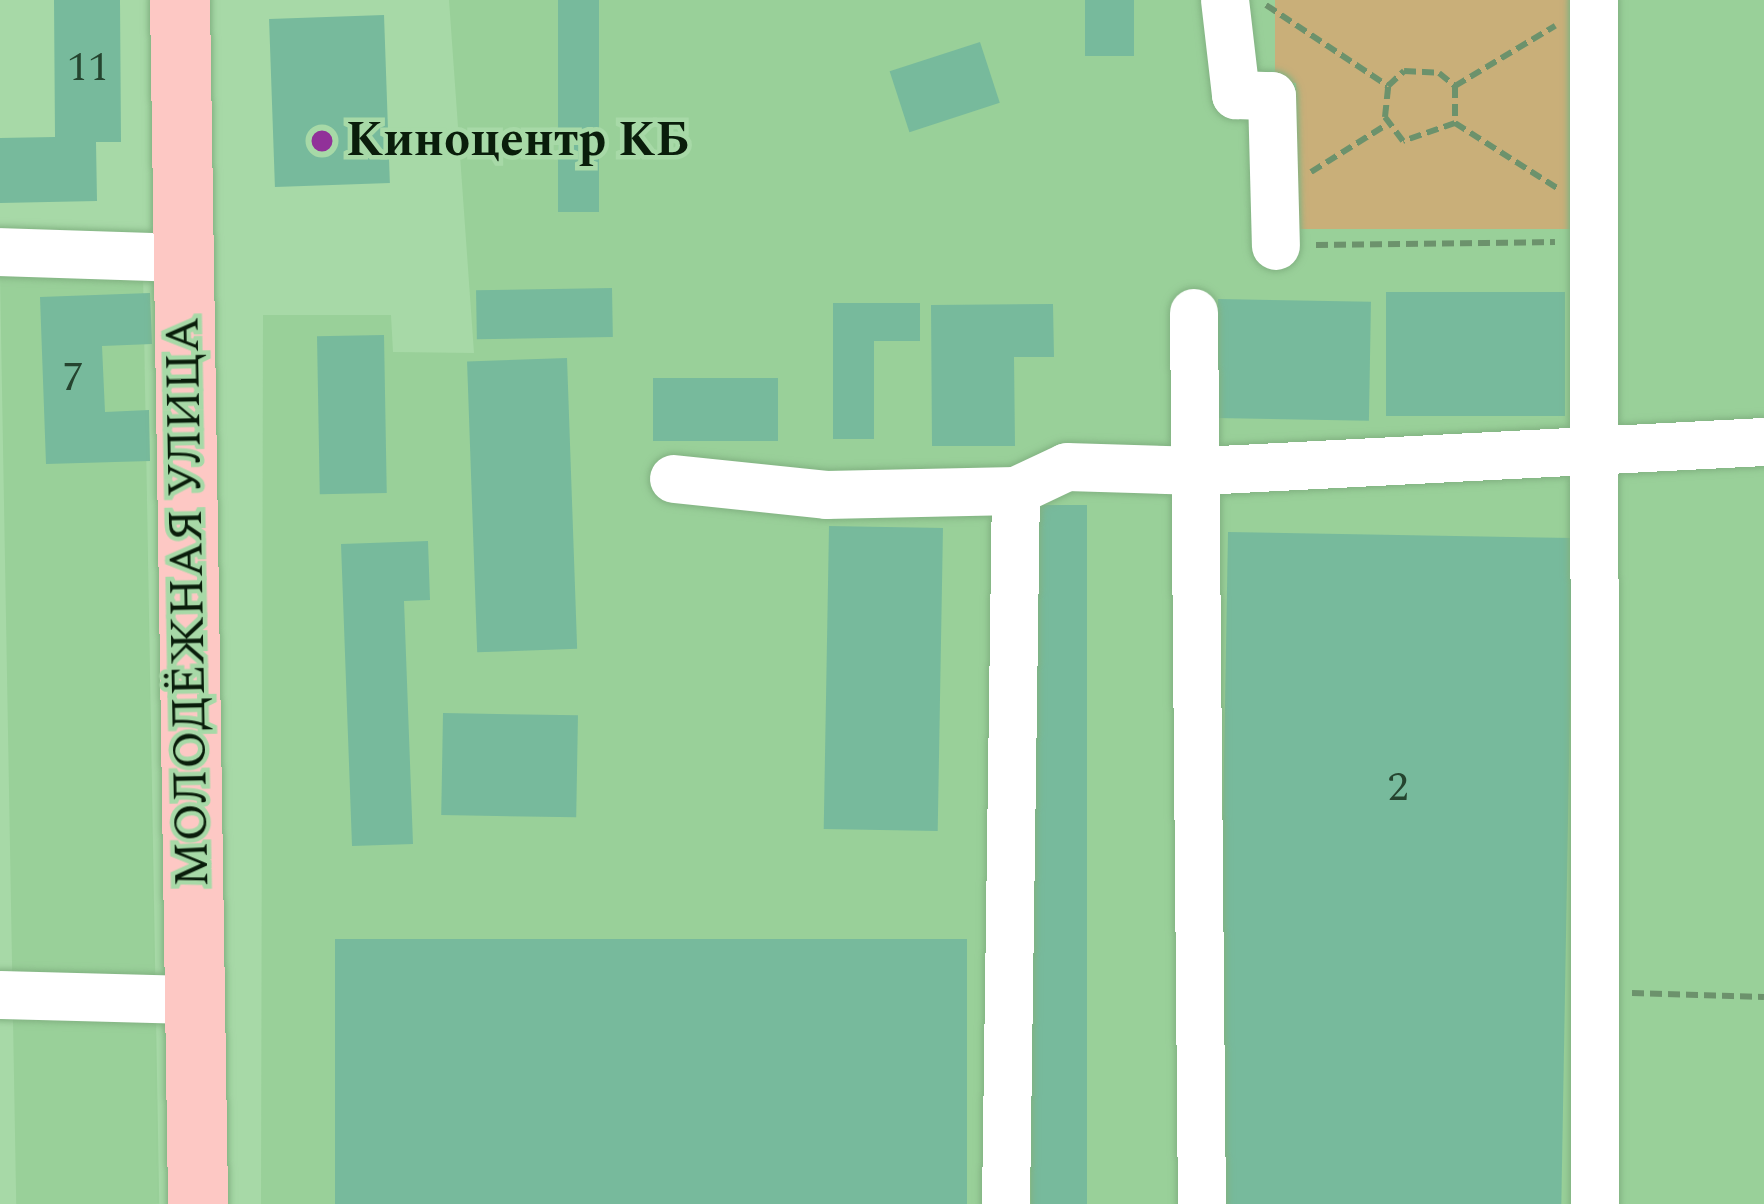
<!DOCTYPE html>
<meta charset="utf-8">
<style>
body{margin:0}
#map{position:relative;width:1764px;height:1204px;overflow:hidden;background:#a7d9a7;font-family:Spectral,serif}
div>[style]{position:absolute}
.built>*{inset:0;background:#99d099;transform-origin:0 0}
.green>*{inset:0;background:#c9af79}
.building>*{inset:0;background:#77ba9c;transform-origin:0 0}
.path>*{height:6px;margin-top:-3px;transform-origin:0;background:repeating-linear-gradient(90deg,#6c926c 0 12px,transparent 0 18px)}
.roads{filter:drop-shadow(0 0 3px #82b282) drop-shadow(0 0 3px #82b282)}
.minor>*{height:48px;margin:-24px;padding:0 24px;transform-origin:24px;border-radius:24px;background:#fff}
.major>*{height:60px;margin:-30px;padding:0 30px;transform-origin:30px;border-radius:30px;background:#fdc8c4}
.dots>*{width:33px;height:33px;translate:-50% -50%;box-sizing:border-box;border:6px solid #a7d9a7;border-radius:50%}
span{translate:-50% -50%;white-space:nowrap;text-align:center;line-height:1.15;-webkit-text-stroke:9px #a7d9a7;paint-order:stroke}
.number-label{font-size:42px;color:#25442f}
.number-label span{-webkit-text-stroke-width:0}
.poi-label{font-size:48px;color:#0a1d0b;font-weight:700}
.left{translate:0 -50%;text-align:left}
.street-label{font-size:48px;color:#0a1d0b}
</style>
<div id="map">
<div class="built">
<div style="clip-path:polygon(449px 0,1764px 0,1764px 1204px,261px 1204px,263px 315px,391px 315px,393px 352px,474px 353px)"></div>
<div style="left:143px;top:273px;width:931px;height:143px;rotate:89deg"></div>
</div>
<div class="green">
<div style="clip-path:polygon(1275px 0,1578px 0,1578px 229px,1293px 229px,1296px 83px,1275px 82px)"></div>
</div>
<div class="building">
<div style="clip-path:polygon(54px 0,120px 0,121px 142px,96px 142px,97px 201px,0 203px,0 138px,55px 137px)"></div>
<div style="left:558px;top:0;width:41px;height:212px"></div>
<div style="left:1085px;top:0;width:49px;height:56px"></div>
<div style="left:384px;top:15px;width:168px;height:115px;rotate:88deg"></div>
<div style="left:980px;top:42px;width:64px;height:95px;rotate:72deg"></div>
<div style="left:612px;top:288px;width:49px;height:136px;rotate:89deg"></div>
<div style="left:1386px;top:292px;width:179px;height:124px"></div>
<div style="clip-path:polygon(150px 293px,152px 344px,102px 346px,105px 412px,149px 410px,150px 461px,46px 464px,40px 297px)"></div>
<div style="left:1218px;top:299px;width:153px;height:119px;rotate:1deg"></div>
<div style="clip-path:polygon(833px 303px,920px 303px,920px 341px,874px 341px,874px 439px,833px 439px)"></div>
<div style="clip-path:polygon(1053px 304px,1054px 357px,1014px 357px,1015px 446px,932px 446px,931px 305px)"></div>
<div style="left:384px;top:335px;width:158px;height:67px;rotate:89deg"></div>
<div style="left:567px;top:358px;width:291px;height:100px;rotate:88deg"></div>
<div style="left:653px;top:378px;width:125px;height:63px"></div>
<div style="left:1031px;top:505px;width:56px;height:699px"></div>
<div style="left:829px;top:526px;width:114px;height:303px;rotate:1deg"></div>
<div style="left:1228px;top:532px;width:345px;height:672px;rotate:1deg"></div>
<div style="clip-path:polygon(428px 541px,430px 600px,404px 601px,413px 844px,352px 846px,341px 544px)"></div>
<div style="left:443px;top:713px;width:135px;height:102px;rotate:1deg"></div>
<div style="left:967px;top:939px;width:265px;height:632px;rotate:90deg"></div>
</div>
<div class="path">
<div style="left:1266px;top:5px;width:146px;rotate:33.6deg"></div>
<div style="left:1455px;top:86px;width:117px;rotate:-31deg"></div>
<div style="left:1455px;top:123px;width:55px;rotate:160.9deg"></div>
<div style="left:1403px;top:141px;width:30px;rotate:-127deg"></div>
<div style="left:1385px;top:117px;width:31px;rotate:-84deg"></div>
<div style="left:1388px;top:86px;width:22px;rotate:-43deg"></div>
<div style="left:1404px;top:71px;width:35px;rotate:3deg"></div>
<div style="left:1439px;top:73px;width:21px;rotate:39deg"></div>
<div style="left:1455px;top:86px;width:37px;rotate:90deg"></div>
<div style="left:1455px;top:123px;width:121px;rotate:32.5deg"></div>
<div style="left:1311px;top:172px;width:92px;rotate:-32.1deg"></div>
<div style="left:1316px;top:245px;width:239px;rotate:-0.7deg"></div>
<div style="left:1632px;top:993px;width:132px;rotate:1.7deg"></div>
</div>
<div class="roads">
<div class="minor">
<div style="left:1225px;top:0;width:96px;rotate:83.4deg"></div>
<div style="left:1236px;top:95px;width:36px;rotate:2deg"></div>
<div style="left:1272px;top:96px;width:150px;rotate:88.5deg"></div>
<div style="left:1594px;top:0;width:1204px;rotate:89.95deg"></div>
<div style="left:0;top:252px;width:182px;rotate:1.9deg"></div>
<div style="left:1194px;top:313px;width:891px;rotate:89.49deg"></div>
<div style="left:674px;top:479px;width:153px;rotate:6deg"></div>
<div style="left:826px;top:495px;width:190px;rotate:-1.2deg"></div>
<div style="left:1016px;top:491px;width:56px;rotate:-25.2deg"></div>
<div style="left:1067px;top:467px;width:134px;rotate:1.7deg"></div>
<div style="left:1201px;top:471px;width:564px;rotate:-2.95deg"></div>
<div style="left:0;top:995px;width:195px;rotate:1.5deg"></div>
<div style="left:1006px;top:1204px;width:713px;rotate:-89.2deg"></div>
</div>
<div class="major">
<div style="left:180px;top:0;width:1204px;rotate:89.14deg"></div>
</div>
</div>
<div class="dots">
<div style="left:322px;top:141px;background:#913199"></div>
</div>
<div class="number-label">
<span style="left:88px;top:68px">11</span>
<span style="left:73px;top:378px">7</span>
<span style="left:1398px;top:788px">2</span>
</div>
<div class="poi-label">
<span class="left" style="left:346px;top:141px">Киноцентр КБ</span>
</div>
<div class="street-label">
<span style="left:188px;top:602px;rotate:-91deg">МОЛОДЁЖНАЯ УЛИЦА</span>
</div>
</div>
